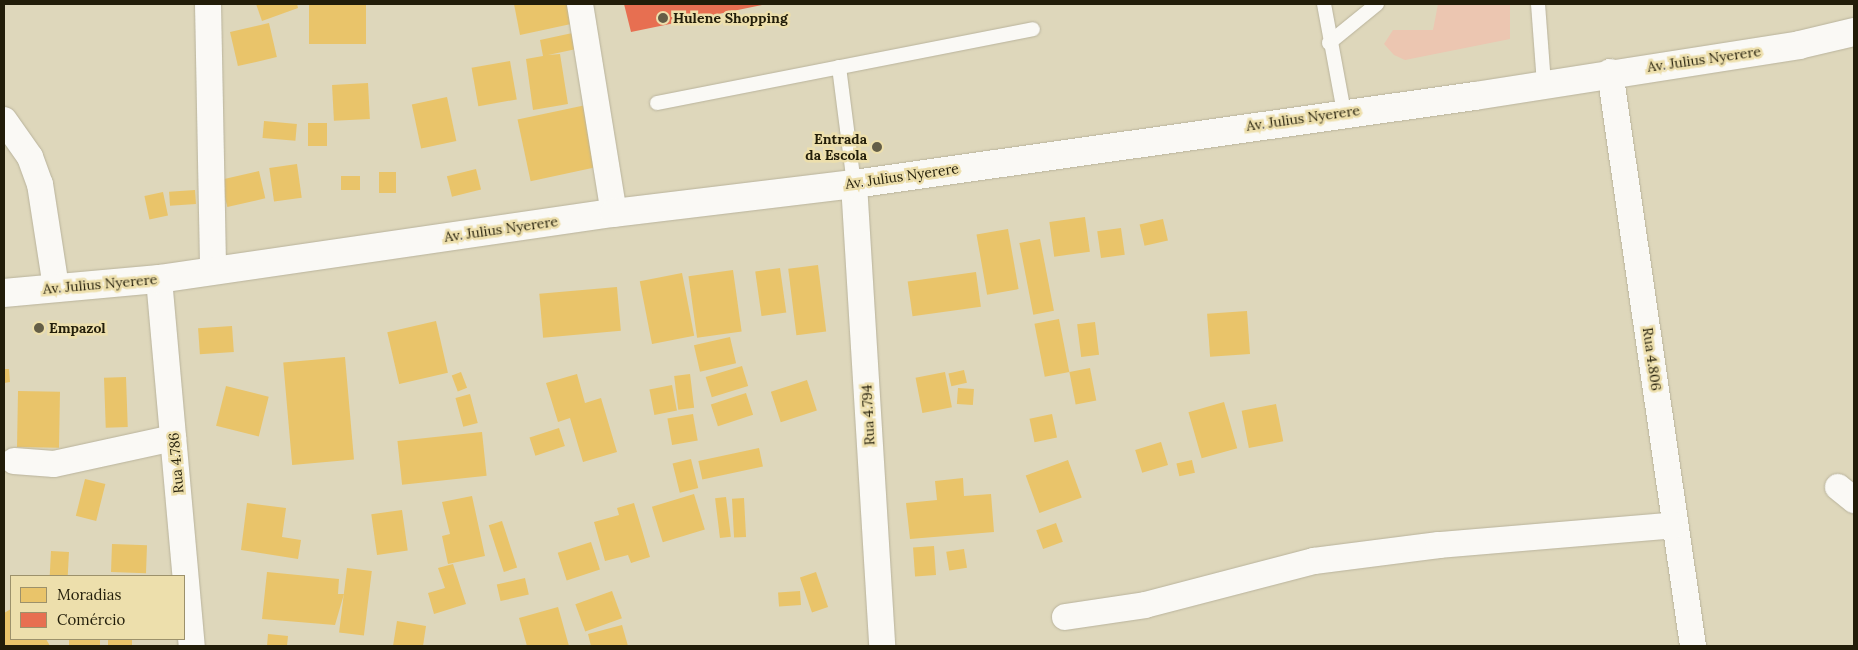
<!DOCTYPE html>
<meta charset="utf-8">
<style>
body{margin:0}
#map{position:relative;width:1858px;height:650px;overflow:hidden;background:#ded7bb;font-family:Lora,serif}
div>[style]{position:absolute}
.green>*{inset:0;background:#ecc6b1}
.homes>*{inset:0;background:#e9c46a;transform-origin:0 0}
.shops>*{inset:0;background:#e76f51}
.roads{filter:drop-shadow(0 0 1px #b9b39c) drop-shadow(0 0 1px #b9b39c)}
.service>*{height:14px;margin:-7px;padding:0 7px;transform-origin:7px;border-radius:7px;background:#faf9f5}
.minor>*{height:26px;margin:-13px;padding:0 13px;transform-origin:13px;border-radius:13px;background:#faf9f5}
.secondary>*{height:28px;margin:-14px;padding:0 14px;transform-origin:14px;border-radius:14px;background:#faf9f5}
.dots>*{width:14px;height:14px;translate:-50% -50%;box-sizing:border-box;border:2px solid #eddfac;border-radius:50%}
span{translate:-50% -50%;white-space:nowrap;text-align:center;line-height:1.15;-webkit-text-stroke:5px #eddfac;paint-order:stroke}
.poi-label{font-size:14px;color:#221d09;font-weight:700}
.left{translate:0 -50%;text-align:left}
.right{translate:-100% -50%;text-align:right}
.street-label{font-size:14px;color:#221d09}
.frame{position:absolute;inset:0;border:5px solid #221d09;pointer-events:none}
.legend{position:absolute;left:10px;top:575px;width:175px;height:65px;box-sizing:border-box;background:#eddfac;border:1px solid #9c916b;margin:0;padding:6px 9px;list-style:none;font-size:15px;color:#221d09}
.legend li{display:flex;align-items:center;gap:10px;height:25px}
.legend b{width:25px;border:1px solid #9c916b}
</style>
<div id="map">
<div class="green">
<div style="clip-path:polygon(1438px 4px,1510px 4px,1510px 39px,1405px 60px,1394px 55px,1384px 44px,1393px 30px,1433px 30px)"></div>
</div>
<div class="homes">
<div style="clip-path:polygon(256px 4px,297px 4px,298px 8px,262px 21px)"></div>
<div style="left:309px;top:4px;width:57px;height:40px"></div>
<div style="clip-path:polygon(514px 4px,567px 4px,571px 24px,520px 35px)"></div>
<div style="left:269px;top:23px;width:35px;height:40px;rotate:77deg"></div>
<div style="clip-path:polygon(577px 32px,581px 48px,548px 55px,560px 54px,568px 104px,533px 110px,526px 59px,543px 56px,540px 40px)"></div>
<div style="left:510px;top:61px;width:39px;height:39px;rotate:80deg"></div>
<div style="left:368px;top:83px;width:36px;height:36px;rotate:87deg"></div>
<div style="left:447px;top:97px;width:45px;height:36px;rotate:78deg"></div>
<div style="left:586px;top:105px;width:63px;height:70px;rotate:78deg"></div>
<div style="left:264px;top:121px;width:33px;height:17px;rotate:5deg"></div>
<div style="left:327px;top:123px;width:23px;height:19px;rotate:90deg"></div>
<div style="left:297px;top:164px;width:34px;height:28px;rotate:82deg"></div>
<div style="left:476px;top:169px;width:21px;height:30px;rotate:76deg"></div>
<div style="left:259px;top:171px;width:28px;height:39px;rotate:77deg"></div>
<div style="left:379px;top:172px;width:17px;height:21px"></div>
<div style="left:341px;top:176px;width:19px;height:14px"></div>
<div style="left:195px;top:190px;width:14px;height:26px;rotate:86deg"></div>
<div style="left:163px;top:192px;width:24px;height:19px;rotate:78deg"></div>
<div style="left:1085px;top:217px;width:35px;height:36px;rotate:82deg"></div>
<div style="left:1163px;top:219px;width:22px;height:24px;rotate:77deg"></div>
<div style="left:1121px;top:228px;width:27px;height:24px;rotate:82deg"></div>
<div style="left:1008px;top:229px;width:61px;height:32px;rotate:80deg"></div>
<div style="left:1040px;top:239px;width:73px;height:21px;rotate:79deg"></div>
<div style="left:818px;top:265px;width:67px;height:30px;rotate:83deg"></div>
<div style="left:780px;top:268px;width:45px;height:25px;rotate:82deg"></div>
<div style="left:733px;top:270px;width:62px;height:45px;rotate:82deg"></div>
<div style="left:976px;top:272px;width:35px;height:69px;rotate:82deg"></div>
<div style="left:682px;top:273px;width:64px;height:43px;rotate:79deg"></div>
<div style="left:617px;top:287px;width:44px;height:78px;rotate:85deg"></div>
<div style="left:1247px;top:311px;width:43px;height:40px;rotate:86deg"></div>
<div style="left:1059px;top:319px;width:54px;height:25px;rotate:79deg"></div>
<div style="left:436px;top:321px;width:53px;height:50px;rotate:77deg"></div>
<div style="left:1095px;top:322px;width:33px;height:18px;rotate:83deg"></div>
<div style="left:232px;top:326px;width:26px;height:34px;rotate:86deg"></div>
<div style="left:730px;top:337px;width:27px;height:37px;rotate:77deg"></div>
<div style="left:345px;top:357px;width:103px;height:62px;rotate:85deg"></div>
<div style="left:742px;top:366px;width:21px;height:38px;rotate:73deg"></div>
<div style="left:1090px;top:368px;width:33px;height:21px;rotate:79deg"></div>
<div style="clip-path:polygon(4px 369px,9px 369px,10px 382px,4px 383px)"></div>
<div style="left:964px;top:370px;width:13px;height:16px;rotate:77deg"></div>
<div style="left:461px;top:372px;width:17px;height:10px;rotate:69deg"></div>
<div style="left:945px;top:372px;width:36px;height:30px;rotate:79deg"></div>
<div style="clip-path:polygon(577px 374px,585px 403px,601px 398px,617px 452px,583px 462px,570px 418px,558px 422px,546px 383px)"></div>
<div style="left:690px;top:374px;width:34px;height:16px;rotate:83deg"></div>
<div style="left:126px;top:377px;width:50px;height:22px;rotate:88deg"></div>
<div style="left:807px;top:380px;width:32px;height:38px;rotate:72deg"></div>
<div style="left:672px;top:385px;width:26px;height:23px;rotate:79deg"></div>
<div style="left:226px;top:386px;width:44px;height:41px;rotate:14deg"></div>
<div style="left:958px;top:388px;width:16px;height:16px;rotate:4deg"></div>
<div style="left:18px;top:391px;width:42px;height:56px;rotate:1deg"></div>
<div style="left:746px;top:393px;width:23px;height:37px;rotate:72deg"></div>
<div style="left:470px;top:394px;width:30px;height:15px;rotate:75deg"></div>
<div style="left:1224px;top:402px;width:48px;height:37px;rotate:74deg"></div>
<div style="left:1276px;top:404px;width:38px;height:35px;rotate:79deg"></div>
<div style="left:693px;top:414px;width:27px;height:26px;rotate:80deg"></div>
<div style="left:1052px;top:414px;width:24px;height:23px;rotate:78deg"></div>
<div style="left:559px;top:428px;width:19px;height:31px;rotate:72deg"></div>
<div style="left:482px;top:432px;width:44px;height:85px;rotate:84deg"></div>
<div style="left:1161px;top:442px;width:24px;height:27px;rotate:73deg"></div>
<div style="left:759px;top:448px;width:19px;height:62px;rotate:78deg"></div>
<div style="left:691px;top:459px;width:30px;height:19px;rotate:76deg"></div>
<div style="left:1068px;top:460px;width:40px;height:45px;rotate:70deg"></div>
<div style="left:1192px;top:460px;width:13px;height:16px;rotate:77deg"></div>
<div style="clip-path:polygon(963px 478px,964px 496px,991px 494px,994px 532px,910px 539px,906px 503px,937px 500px,935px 481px)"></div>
<div style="left:85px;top:479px;width:21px;height:38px;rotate:14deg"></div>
<div style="left:694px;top:494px;width:37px;height:44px;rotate:73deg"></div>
<div style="clip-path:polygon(472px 496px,485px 556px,448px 564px,442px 536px,450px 534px,442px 502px)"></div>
<div style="left:726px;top:497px;width:40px;height:11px;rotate:83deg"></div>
<div style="left:744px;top:498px;width:39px;height:12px;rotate:87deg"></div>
<div style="clip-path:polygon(247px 503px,286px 508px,282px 537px,301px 540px,298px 559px,241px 550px)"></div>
<div style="clip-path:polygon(634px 503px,650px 557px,631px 563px,628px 555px,605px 561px,594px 522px,619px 515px,617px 508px)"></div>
<div style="left:402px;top:510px;width:41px;height:31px;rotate:82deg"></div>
<div style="left:502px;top:521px;width:49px;height:14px;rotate:72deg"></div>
<div style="left:1056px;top:523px;width:20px;height:21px;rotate:70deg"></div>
<div style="left:591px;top:542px;width:29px;height:35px;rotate:72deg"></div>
<div style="left:112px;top:544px;width:35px;height:28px;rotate:2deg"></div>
<div style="left:934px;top:546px;width:29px;height:21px;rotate:86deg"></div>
<div style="left:964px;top:549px;width:19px;height:18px;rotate:81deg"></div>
<div style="left:51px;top:551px;width:18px;height:25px;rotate:3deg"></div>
<div style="clip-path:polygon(453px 564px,466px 604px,434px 614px,428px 593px,445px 588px,438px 568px)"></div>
<div style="left:347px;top:568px;width:25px;height:65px;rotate:7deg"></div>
<div style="clip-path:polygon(267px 572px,339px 579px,338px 594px,344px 594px,335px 625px,262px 619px)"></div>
<div style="left:816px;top:572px;width:37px;height:17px;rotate:71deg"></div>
<div style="left:525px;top:578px;width:17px;height:29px;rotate:77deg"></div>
<div style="left:612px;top:591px;width:29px;height:39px;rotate:70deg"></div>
<div style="left:800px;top:591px;width:14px;height:22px;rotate:86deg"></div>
<div style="clip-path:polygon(558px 607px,569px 646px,527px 646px,519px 618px)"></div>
<div style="clip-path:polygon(11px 609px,11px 639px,46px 639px,50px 646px,4px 646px,4px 613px)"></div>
<div style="clip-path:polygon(397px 621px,426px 626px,423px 646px,393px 646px)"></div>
<div style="clip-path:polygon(622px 625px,628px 646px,591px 646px,588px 634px)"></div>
<div style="clip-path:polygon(268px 634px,288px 636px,287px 646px,267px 646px)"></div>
<div style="left:69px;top:639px;width:31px;height:7px"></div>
<div style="left:108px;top:639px;width:24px;height:7px"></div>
</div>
<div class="shops">
<div style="clip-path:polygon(624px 4px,762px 4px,762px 5px,631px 32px)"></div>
</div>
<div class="roads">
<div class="service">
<div style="left:1324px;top:4px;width:110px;rotate:79.5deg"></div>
<div style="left:1538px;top:4px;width:80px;rotate:85.7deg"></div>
<div style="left:1329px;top:43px;width:62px;rotate:-39.1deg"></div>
<div style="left:839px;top:67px;width:118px;rotate:82.7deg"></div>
<div style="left:657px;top:103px;width:383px;rotate:-11.1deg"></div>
</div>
<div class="minor">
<div style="left:208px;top:4px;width:267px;rotate:88.9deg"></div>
<div style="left:580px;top:4px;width:212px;rotate:80.8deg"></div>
<div style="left:1610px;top:72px;width:580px;rotate:81.77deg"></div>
<div style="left:4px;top:120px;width:45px;rotate:54.9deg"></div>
<div style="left:30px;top:157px;width:29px;rotate:70deg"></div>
<div style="left:40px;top:184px;width:104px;rotate:81.2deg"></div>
<div style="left:854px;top:184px;width:463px;rotate:86.5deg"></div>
<div style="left:159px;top:279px;width:368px;rotate:84.9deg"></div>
<div style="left:14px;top:461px;width:40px;rotate:4.3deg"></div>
<div style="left:54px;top:464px;width:122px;rotate:-12.3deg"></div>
<div style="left:1838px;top:487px;width:21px;rotate:39deg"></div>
<div style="left:1065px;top:617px;width:81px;rotate:-8.5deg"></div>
<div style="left:1145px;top:605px;width:175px;rotate:-14.6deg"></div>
<div style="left:1314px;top:561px;width:126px;rotate:-7.3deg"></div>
<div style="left:1439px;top:545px;width:237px;rotate:-4.8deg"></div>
</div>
<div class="secondary">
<div style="left:4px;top:293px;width:156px;rotate:-5.2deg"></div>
<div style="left:159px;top:279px;width:460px;rotate:-8.3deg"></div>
<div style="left:614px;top:213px;width:242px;rotate:-6.9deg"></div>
<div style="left:854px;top:184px;width:627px;rotate:-8.07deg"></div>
<div style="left:1475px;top:96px;width:328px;rotate:-8.9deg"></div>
<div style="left:1799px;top:45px;width:57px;rotate:-13.3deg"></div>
</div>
</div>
<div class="dots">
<div style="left:663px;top:18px;background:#645e47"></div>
<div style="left:877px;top:147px;background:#645e47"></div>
<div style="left:39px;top:328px;background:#645e47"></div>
</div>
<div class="poi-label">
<span class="left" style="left:673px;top:18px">Hulene Shopping</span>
<span class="right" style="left:867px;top:147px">Entrada<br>da Escola</span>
<span class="left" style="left:49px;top:328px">Empazol</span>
</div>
<div class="street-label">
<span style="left:1704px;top:59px;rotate:-8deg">Av. Julius Nyerere</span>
<span style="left:1303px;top:118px;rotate:-8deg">Av. Julius Nyerere</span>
<span style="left:902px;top:176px;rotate:-8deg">Av. Julius Nyerere</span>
<span style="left:501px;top:229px;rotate:-8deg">Av. Julius Nyerere</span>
<span style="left:100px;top:284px;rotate:-5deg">Av. Julius Nyerere</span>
<span style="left:1652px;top:359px;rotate:82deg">Rua 4.806</span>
<span style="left:868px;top:415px;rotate:-93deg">Rua 4.794</span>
<span style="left:176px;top:463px;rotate:-95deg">Rua 4.786</span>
</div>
<div class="frame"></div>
<ul class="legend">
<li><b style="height:14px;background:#e9c46a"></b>Moradias</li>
<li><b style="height:14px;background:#e76f51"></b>Comércio</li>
</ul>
</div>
